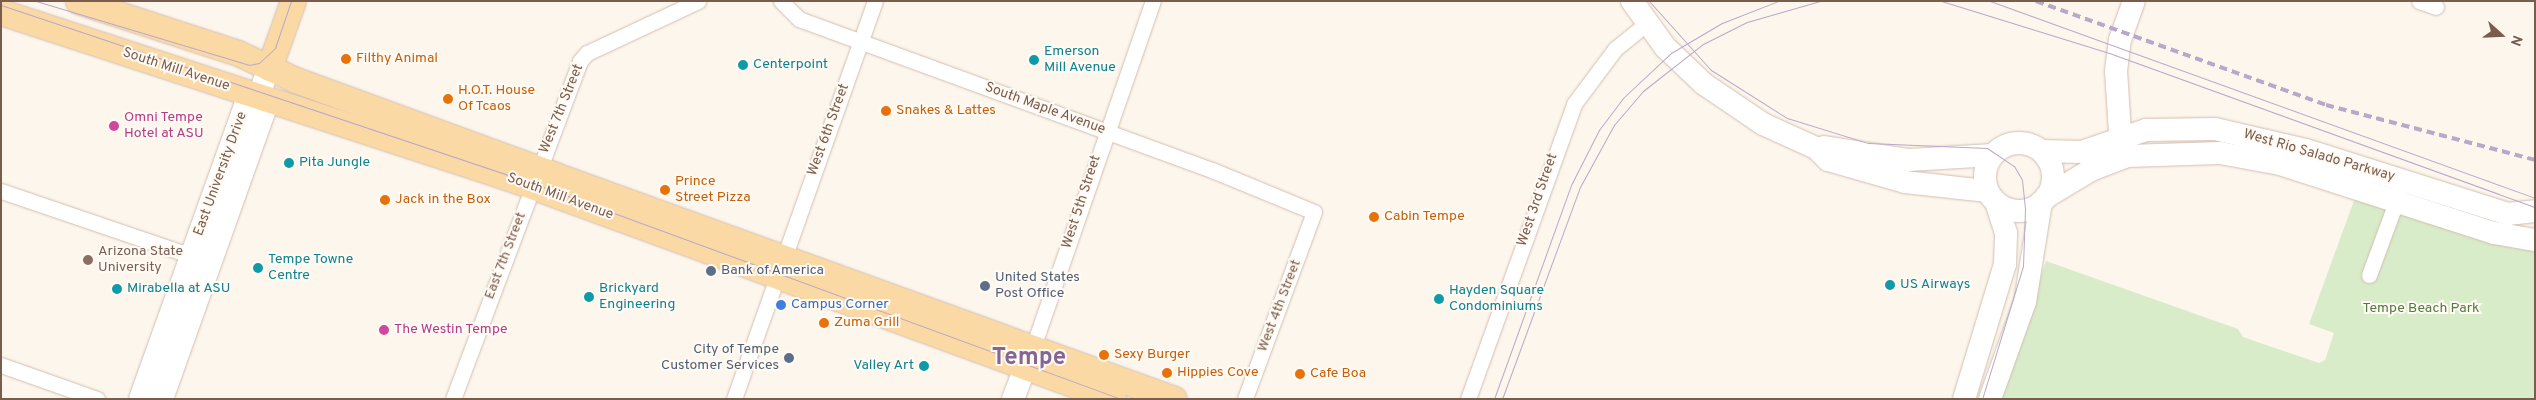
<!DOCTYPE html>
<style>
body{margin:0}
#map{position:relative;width:2536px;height:400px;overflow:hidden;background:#fdf6ec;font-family:Overpass,sans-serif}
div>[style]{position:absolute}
.green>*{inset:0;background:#d8ecc9}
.roads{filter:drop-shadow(0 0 1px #d1beb0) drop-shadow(0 0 1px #d1beb0)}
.street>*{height:15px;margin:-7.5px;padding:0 7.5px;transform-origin:7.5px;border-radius:7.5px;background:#fff}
.secondary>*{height:22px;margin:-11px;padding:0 11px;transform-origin:11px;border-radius:11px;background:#fff}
.secondary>.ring{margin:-11px;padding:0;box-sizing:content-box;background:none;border:22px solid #fff;border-radius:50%}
.primary>*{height:25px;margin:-12.5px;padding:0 12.5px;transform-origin:12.5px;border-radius:12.5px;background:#fbd9a5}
.tram>*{height:1px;margin:-0.5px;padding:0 0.5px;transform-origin:0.5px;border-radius:0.5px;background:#b9a8c9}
.rail>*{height:4px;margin-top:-2px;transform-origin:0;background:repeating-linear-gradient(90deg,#b9a8c9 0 8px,transparent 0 13px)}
.dots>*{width:14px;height:14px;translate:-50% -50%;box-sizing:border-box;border:2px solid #fffaf3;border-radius:50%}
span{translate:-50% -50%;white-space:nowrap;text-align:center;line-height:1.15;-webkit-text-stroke:4px #fffaf3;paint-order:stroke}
.culture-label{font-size:14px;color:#0d838f}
.left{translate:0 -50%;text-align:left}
.right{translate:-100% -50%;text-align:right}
.food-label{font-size:14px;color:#c56008}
.street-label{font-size:14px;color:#7a5c4d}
.hotel-label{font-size:14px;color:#b23c85}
.education-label{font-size:14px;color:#785e54}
.service-label{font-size:14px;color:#4e5e75}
.shop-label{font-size:14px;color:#366cbe}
.park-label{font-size:14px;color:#537a41}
.town-label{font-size:24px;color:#846695;font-weight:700}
.frame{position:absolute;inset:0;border:2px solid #7a5c4d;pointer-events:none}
.north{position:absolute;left:2476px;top:10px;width:50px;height:50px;-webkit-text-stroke:4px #fffaf3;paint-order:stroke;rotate:110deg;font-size:14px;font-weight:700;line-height:20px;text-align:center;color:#7a5c4d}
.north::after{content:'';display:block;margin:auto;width:18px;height:22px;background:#7a5c4d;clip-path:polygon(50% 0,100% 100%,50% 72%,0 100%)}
</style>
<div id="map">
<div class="green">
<div style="clip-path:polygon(2356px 195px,2535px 247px,2535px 399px,1998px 399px,2046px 261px,2238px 329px,2243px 337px,2319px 363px,2325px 360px,2334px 333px,2309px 324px)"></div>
</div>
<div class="roads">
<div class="street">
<div style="left:781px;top:1px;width:25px;rotate:45deg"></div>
<div style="left:799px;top:19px;width:440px;rotate:20.1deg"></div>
<div style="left:1212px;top:170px;width:110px;rotate:22.4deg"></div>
<div style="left:1314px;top:212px;width:199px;rotate:110.3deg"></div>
<div style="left:2419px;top:1px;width:18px;rotate:19deg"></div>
<div style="left:1px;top:191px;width:202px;rotate:18.8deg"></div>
<div style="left:2369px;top:275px;width:86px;rotate:-69.7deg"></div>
<div style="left:1033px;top:347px;width:366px;rotate:-70.9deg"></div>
<div style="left:1px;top:365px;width:102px;rotate:19.5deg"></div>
<div style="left:453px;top:399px;width:361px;rotate:-69.4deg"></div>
<div style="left:580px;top:61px;width:11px;rotate:-49deg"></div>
<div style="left:587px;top:53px;width:123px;rotate:-25.1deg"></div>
<div style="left:734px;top:399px;width:422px;rotate:-70.5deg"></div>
<div style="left:1468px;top:399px;width:313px;rotate:-70.2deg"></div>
<div style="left:1574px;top:104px;width:69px;rotate:-53.3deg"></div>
<div style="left:1615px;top:49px;width:40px;rotate:-39deg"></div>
</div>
<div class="secondary">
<div style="left:1632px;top:1px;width:57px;rotate:54.3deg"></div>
<div style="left:1665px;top:47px;width:54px;rotate:43.5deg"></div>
<div style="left:1704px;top:84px;width:71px;rotate:34.1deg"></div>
<div style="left:1763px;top:124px;width:58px;rotate:24.4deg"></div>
<div style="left:1816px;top:148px;width:17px;rotate:45deg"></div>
<div style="left:1828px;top:160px;width:80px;rotate:15.9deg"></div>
<div style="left:1905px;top:182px;width:81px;rotate:6.3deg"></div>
<div class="ring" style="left:1985px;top:143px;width:46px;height:46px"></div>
<div style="left:1824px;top:147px;width:86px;rotate:8.7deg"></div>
<div style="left:1909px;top:160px;width:84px;rotate:-3.4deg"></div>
<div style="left:2121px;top:148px;width:77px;rotate:-93.7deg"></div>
<div style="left:2116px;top:71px;width:31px;rotate:-83deg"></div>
<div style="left:2120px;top:40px;width:41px;rotate:-70.3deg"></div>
<div style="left:2042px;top:151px;width:40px;rotate:1.4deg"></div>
<div style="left:2082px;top:152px;width:68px;rotate:-19deg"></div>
<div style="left:2146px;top:130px;width:69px;rotate:-0.8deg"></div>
<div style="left:2215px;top:129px;width:93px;rotate:13deg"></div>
<div style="left:2306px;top:150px;width:212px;rotate:17.6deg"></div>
<div style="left:2508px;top:214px;width:27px;rotate:-6deg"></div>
<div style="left:2046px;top:197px;width:52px;rotate:-31deg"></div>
<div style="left:2091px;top:170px;width:39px;rotate:-21deg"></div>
<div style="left:2127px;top:156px;width:93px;rotate:-1.8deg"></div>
<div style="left:2220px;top:153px;width:61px;rotate:10.4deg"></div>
<div style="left:2280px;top:164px;width:225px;rotate:17.9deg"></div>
<div style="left:2494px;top:233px;width:42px;rotate:9.7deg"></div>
<div style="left:140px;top:399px;width:311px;rotate:-70.3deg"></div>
<div style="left:245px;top:106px;width:18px;rotate:-38deg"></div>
<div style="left:259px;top:95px;width:29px;rotate:-70deg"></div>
<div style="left:162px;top:399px;width:305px;rotate:-70.4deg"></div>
<div style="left:264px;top:112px;width:18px;rotate:-106deg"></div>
<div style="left:1013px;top:399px;width:53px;rotate:-68.8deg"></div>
<div style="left:1964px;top:399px;width:141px;rotate:-73.1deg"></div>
<div style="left:2005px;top:264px;width:31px;rotate:-88deg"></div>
<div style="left:2006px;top:233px;width:28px;rotate:-108deg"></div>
<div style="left:1990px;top:399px;width:103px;rotate:-70.2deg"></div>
<div style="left:2025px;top:302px;width:101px;rotate:-80.9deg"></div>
</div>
<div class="primary">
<div style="left:78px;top:1px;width:168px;rotate:18deg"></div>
<div style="left:238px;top:53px;width:64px;rotate:25deg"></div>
<div style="left:296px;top:80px;width:276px;rotate:20.1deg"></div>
<div style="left:555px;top:175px;width:658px;rotate:19.89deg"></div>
<div style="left:1px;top:12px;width:544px;rotate:18.1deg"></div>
<div style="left:518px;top:181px;width:634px;rotate:20.12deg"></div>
<div style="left:269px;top:68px;width:71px;rotate:-70.3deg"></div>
</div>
</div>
<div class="tram">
<div style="left:36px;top:1px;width:222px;rotate:16.7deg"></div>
<div style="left:249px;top:65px;width:10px;rotate:-11deg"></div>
<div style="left:259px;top:63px;width:22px;rotate:-43deg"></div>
<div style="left:275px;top:48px;width:50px;rotate:-71.2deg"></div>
<div style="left:1649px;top:1px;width:93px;rotate:48.1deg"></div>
<div style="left:1711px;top:70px;width:90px;rotate:32.3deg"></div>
<div style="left:1787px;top:118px;width:85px;rotate:17.2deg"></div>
<div style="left:1868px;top:143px;width:119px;rotate:2.4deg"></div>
<div style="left:1987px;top:148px;width:32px;rotate:34deg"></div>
<div style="left:2014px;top:166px;width:16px;rotate:60deg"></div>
<div style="left:2022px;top:180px;width:29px;rotate:84deg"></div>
<div style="left:2025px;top:209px;width:57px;rotate:92deg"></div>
<div style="left:2023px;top:266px;width:139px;rotate:107.1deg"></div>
<div style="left:1941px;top:1px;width:179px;rotate:17.2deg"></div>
<div style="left:2112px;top:54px;width:450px;rotate:19.9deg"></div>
<div style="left:1990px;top:1px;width:580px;rotate:19.87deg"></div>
<div style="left:1px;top:5px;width:560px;rotate:18.53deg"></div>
<div style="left:532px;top:183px;width:627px;rotate:20.14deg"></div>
<div style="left:1494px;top:399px;width:227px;rotate:-70.2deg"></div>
<div style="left:1571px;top:185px;width:62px;rotate:-63deg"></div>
<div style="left:1599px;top:130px;width:40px;rotate:-53deg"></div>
<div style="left:1623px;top:98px;width:66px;rotate:-43.2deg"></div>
<div style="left:1671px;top:53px;width:59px;rotate:-30.5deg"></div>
<div style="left:1722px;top:23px;width:60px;rotate:-21.4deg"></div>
<div style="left:1502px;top:399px;width:226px;rotate:-69.8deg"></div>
<div style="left:1580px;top:187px;width:71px;rotate:-61.3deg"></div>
<div style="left:1614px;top:125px;width:45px;rotate:-49.5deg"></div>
<div style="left:1643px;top:91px;width:76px;rotate:-38.1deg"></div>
<div style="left:1703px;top:44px;width:49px;rotate:-26.6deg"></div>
<div style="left:1747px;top:22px;width:76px;rotate:-16deg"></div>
</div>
<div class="rail">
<div style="left:2036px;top:1px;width:308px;rotate:19.7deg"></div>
<div style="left:2326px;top:105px;width:216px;rotate:14.7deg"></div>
</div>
<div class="dots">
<div style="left:346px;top:59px;background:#e8710a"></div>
<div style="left:1034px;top:60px;background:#0f9aa8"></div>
<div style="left:743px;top:65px;background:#0f9aa8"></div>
<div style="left:448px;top:99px;background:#e8710a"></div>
<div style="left:886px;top:111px;background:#e8710a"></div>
<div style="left:114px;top:126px;background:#d1479c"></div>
<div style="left:289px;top:163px;background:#0f9aa8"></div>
<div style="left:665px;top:190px;background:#e8710a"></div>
<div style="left:385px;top:200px;background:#e8710a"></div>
<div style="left:1374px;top:217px;background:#e8710a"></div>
<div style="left:88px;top:260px;background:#8d6e63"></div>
<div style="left:258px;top:268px;background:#0f9aa8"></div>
<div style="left:711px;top:271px;background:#5c6f8a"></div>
<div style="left:1890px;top:285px;background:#0f9aa8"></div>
<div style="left:985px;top:286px;background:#5c6f8a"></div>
<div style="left:117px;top:289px;background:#0f9aa8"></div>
<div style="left:589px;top:297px;background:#0f9aa8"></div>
<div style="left:1439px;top:299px;background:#0f9aa8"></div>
<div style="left:781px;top:305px;background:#3f7fe0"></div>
<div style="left:824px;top:323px;background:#e8710a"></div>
<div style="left:384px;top:330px;background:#d1479c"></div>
<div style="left:1104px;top:355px;background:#e8710a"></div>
<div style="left:789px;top:358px;background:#5c6f8a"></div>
<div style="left:924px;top:366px;background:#0f9aa8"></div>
<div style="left:1167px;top:373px;background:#e8710a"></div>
<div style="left:1300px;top:374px;background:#e8710a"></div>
</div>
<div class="culture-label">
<span class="left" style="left:1044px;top:60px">Emerson<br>Mill Avenue</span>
<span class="left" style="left:753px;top:65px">Centerpoint</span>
<span class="left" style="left:299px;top:163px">Pita Jungle</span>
<span class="left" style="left:268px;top:268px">Tempe Towne<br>Centre</span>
<span class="left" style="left:1900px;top:285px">US Airways</span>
<span class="left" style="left:127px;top:289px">Mirabella at ASU</span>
<span class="left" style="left:599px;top:297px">Brickyard<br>Engineering</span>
<span class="left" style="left:1449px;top:299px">Hayden Square<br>Condominiums</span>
<span class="right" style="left:914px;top:366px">Valley Art</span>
</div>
<div class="food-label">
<span class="left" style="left:356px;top:59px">Filthy Animal</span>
<span class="left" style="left:458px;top:99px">H.O.T. House<br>Of Tcaos</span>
<span class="left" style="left:896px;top:111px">Snakes &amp; Lattes</span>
<span class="left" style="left:675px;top:190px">Prince<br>Street Pizza</span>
<span class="left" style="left:395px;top:200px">Jack in the Box</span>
<span class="left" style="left:1384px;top:217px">Cabin Tempe</span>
<span class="left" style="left:834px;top:323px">Zuma Grill</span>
<span class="left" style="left:1114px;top:355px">Sexy Burger</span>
<span class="left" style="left:1177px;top:373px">Hippies Cove</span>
<span class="left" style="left:1310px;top:374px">Cafe Boa</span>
</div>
<div class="street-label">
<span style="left:176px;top:70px;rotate:18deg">South Mill Avenue</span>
<span style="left:562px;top:109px;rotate:-68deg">West 7th Street</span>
<span style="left:1045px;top:109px;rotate:20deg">South Maple Avenue</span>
<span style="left:829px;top:130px;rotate:-70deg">West 6th Street</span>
<span style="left:2319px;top:156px;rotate:16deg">West Rio Salado Parkway</span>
<span style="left:221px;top:174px;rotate:-70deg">East University Drive</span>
<span style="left:560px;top:197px;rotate:20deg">South Mill Avenue</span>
<span style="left:1538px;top:200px;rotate:-71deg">West 3rd Street</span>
<span style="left:1082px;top:202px;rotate:-72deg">West 5th Street</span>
<span style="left:506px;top:256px;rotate:-69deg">East 7th Street</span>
<span style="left:1280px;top:306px;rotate:-69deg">West 4th Street</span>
</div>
<div class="hotel-label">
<span class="left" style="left:124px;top:126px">Omni Tempe<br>Hotel at ASU</span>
<span class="left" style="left:394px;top:330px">The Westin Tempe</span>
</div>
<div class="education-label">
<span class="left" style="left:98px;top:260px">Arizona State<br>University</span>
</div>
<div class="service-label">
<span class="left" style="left:721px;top:271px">Bank of America</span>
<span class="left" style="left:995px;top:286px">United States<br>Post Office</span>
<span class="right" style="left:779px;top:358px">City of Tempe<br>Customer Services</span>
</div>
<div class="shop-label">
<span class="left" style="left:791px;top:305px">Campus Corner</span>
</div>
<div class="park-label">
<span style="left:2421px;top:309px">Tempe Beach Park</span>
</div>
<div class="town-label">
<span style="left:1029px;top:359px">Tempe</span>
</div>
<div class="frame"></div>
<div class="north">N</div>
</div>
